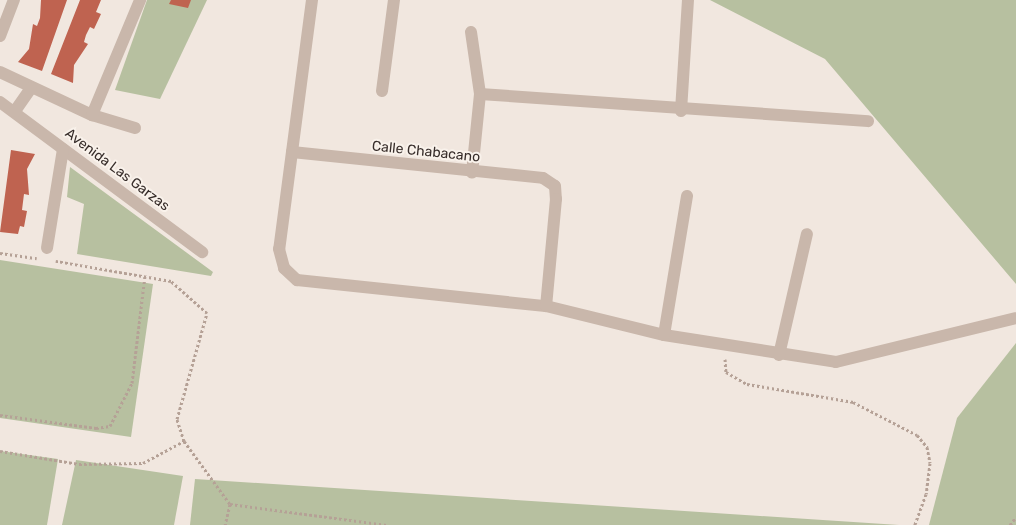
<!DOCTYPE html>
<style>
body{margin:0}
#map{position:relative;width:1016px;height:525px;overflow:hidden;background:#f1e7df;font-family:Rubik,sans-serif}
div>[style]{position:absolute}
.green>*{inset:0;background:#b7c0a0}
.building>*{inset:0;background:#bf6350}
.path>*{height:3px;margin-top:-1.5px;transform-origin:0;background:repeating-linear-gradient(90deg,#b5a196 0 2.5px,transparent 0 5px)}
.minor>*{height:12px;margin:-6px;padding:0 6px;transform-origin:6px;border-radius:6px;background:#c9b7ab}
span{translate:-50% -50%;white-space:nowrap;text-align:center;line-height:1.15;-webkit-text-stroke:4px #f9f2eb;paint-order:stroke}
.street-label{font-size:14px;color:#372d2a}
</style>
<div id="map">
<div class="green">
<div style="clip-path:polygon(147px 0,207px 0,160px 99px,115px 90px)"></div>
<div style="clip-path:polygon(710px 0,1016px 0,1016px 284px,825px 59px)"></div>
<div style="clip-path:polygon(70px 167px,213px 272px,211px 276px,77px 254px,84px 204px,67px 197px)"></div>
<div style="clip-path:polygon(0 260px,153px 284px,131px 437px,0 418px)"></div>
<div style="clip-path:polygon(1016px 343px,1016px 525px,929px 525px,957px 418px)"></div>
<div style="clip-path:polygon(0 451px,58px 459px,47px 525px,0 525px)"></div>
<div style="clip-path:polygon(76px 460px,183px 476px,174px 525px,62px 525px)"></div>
<div style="clip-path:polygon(195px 479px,899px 525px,190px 525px)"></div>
</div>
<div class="building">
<div style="clip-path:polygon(41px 0,67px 0,42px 71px,18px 62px,29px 49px,33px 24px,37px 26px,40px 18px)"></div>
<div style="clip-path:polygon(80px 0,101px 0,96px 12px,101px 14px,94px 29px,90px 27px,86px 35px,84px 42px,88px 44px,74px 65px,73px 83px,51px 74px)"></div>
<div style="clip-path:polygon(171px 0,191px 0,188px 8px,169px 4px)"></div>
<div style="clip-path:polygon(11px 150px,35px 154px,27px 169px,29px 195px,24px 194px,22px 210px,27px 211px,24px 227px,20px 226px,18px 234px,0 232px)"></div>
</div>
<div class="path">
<div style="left:0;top:253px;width:37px;rotate:8deg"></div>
<div style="left:725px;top:359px;width:13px;rotate:86deg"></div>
<div style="left:726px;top:372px;width:24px;rotate:30deg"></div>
<div style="left:747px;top:384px;width:108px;rotate:9.6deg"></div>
<div style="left:853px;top:402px;width:72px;rotate:27.3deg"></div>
<div style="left:917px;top:435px;width:16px;rotate:50deg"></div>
<div style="left:927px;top:447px;width:16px;rotate:79deg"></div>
<div style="left:930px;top:463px;width:31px;rotate:97deg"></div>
<div style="left:926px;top:494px;width:33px;rotate:110deg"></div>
<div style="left:0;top:415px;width:97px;rotate:7.7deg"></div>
<div style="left:96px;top:428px;width:14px;rotate:-8deg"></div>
<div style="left:110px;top:426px;width:48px;rotate:-62.9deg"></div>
<div style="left:132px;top:383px;width:108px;rotate:-83.1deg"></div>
<div style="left:184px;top:441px;width:78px;rotate:53.9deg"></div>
<div style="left:230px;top:504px;width:22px;rotate:103deg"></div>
<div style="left:0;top:451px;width:80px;rotate:9.3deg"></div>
<div style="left:79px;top:464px;width:64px;rotate:-0.9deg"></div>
<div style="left:143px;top:463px;width:47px;rotate:-28.2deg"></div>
<div style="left:184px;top:441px;width:23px;rotate:-108deg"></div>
<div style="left:177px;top:419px;width:110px;rotate:-74.2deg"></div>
<div style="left:207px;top:313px;width:48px;rotate:-138.4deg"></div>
<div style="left:171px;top:281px;width:117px;rotate:-170.1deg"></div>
<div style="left:230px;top:504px;width:158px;rotate:7.6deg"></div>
<div style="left:1010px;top:525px;width:10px;rotate:-53deg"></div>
</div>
<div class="minor">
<div style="left:312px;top:0;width:251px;rotate:97.5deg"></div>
<div style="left:279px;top:249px;width:20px;rotate:75deg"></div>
<div style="left:284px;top:268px;width:18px;rotate:43deg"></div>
<div style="left:297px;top:280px;width:250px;rotate:6deg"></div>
<div style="left:546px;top:306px;width:122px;rotate:13.8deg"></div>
<div style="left:664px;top:335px;width:174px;rotate:8.9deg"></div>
<div style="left:836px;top:362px;width:185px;rotate:-13.7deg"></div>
<div style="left:471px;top:32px;width:63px;rotate:81.7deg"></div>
<div style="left:480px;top:94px;width:79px;rotate:95.8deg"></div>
<div style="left:0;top:36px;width:39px;rotate:-69deg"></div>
<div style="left:0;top:72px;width:102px;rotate:25.1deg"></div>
<div style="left:92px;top:115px;width:45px;rotate:16.8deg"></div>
<div style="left:382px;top:91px;width:92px;rotate:-82.5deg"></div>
<div style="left:480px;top:94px;width:389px;rotate:4deg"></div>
<div style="left:0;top:102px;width:252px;rotate:36.6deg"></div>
<div style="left:15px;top:111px;width:28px;rotate:-55deg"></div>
<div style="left:681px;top:111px;width:111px;rotate:-86.4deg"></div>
<div style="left:92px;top:115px;width:125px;rotate:-67.3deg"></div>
<div style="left:292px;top:152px;width:252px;rotate:5.9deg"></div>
<div style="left:543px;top:178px;width:14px;rotate:34deg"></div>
<div style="left:555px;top:186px;width:13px;rotate:86deg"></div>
<div style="left:556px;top:199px;width:107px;rotate:95.3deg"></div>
<div style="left:47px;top:248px;width:100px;rotate:-80.8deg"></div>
<div style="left:664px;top:335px;width:141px;rotate:-80.6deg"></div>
<div style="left:779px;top:355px;width:124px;rotate:-77deg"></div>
</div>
<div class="street-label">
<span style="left:426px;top:152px;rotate:6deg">Calle Chabacano</span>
<span style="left:117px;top:170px;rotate:37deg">Avenida Las Garzas</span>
</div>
</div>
